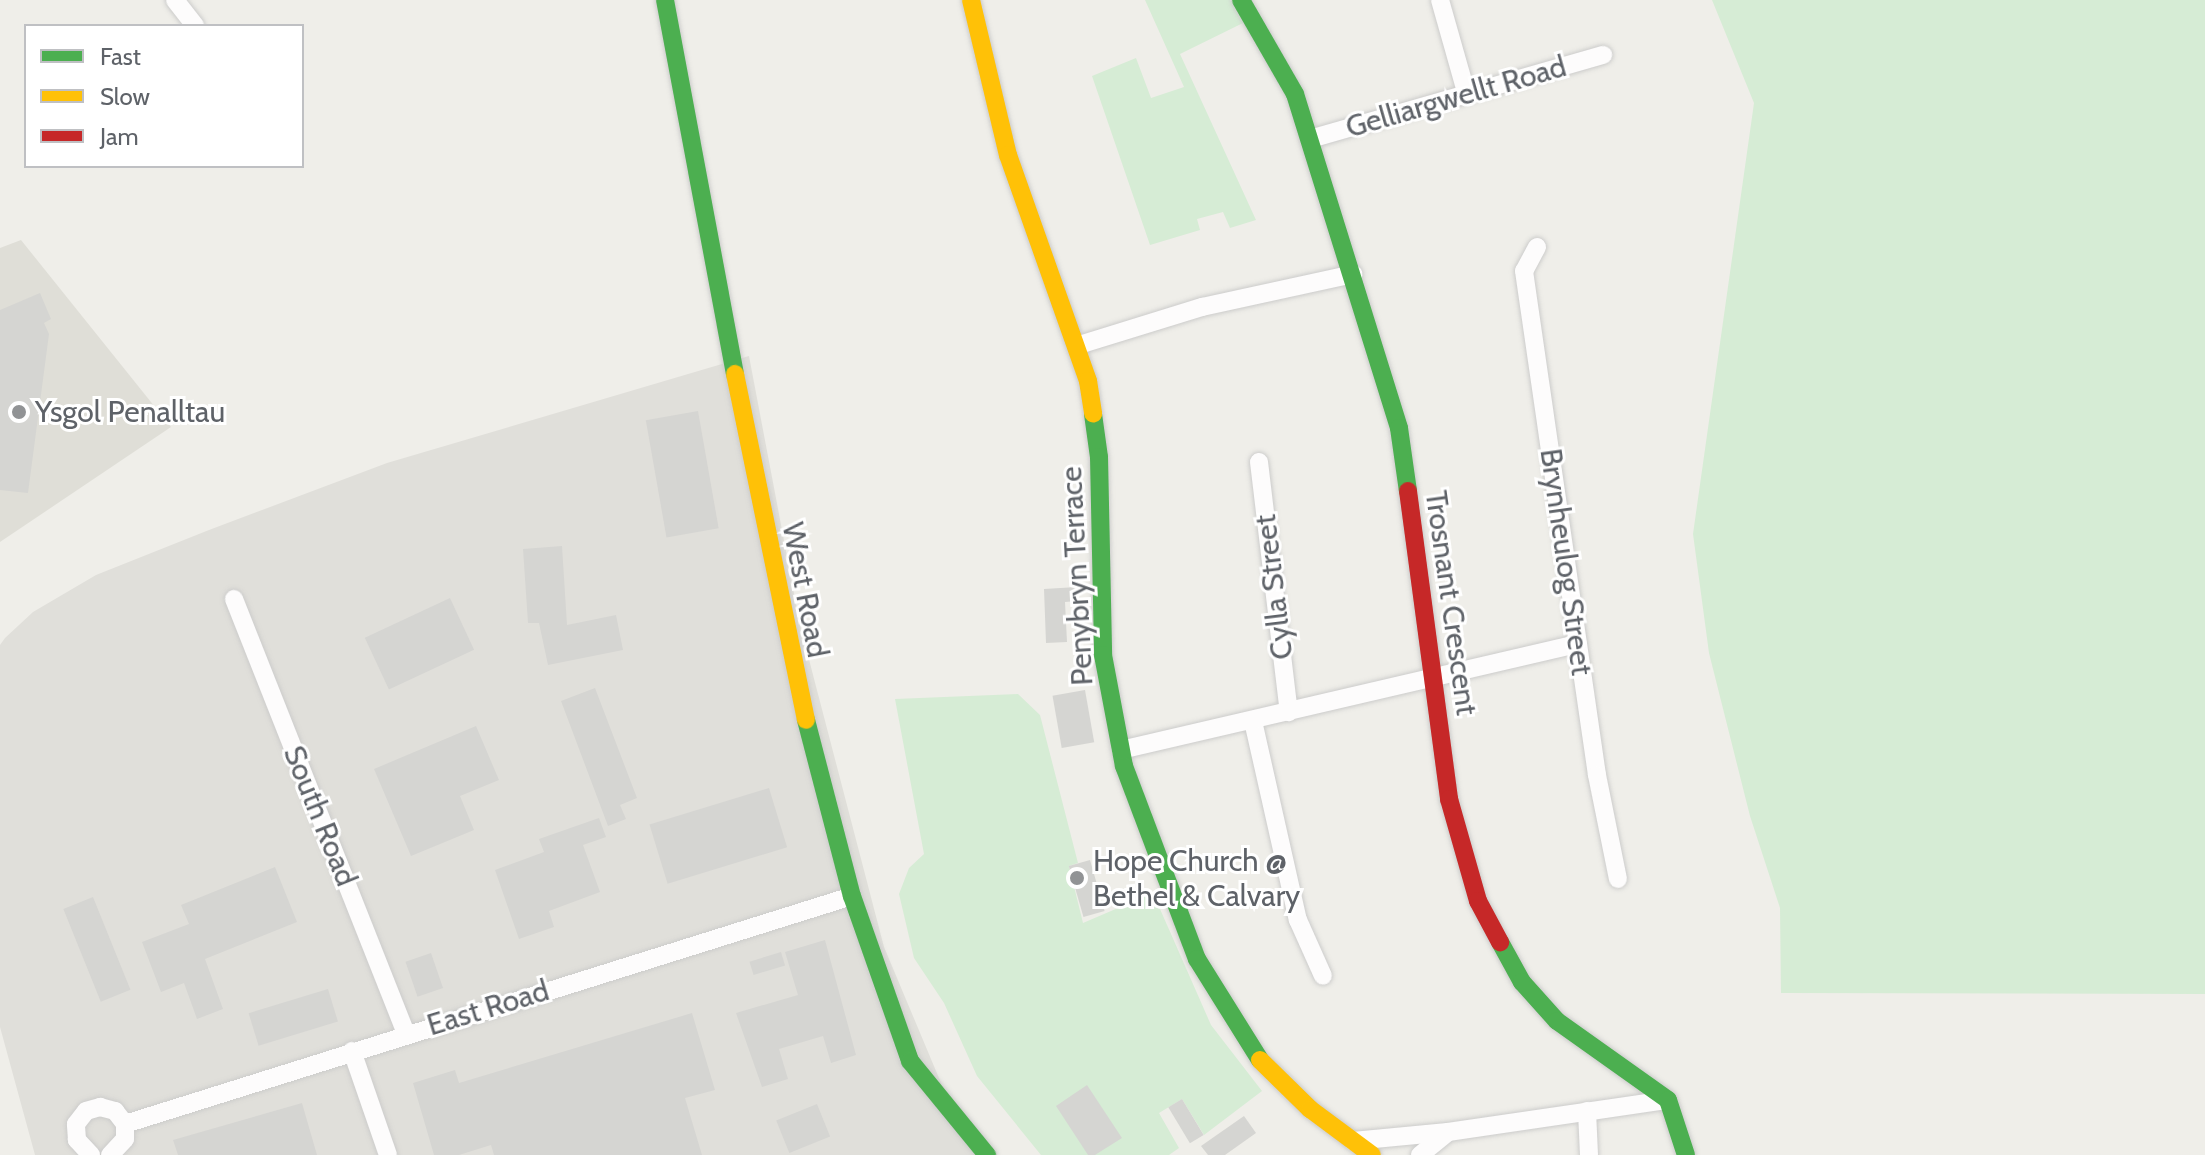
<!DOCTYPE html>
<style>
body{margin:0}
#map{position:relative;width:2205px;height:1155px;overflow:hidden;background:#efeee9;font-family:Cabin,sans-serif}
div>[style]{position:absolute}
.industrial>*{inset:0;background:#e0dfda}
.education>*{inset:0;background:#dfded7}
.green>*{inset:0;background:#d6ecd5}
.building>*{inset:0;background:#d5d5d2;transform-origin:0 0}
.roads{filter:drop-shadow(0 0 2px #cccccb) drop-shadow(0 0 2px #cccccb)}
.street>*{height:18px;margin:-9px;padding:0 9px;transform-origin:9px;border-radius:9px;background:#fdfcfc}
.fast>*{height:18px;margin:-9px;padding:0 9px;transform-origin:9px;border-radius:9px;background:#4caf50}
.slow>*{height:18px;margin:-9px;padding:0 9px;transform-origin:9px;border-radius:9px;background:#ffc107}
.jam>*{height:18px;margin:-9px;padding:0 9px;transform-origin:9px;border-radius:9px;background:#c62828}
.dots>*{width:22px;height:22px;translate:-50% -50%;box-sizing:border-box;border:4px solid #fff;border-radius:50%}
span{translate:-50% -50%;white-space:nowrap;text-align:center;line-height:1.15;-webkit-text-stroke:6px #fff;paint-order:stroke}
.street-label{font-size:30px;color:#5e6268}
.poi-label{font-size:30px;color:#5e6268}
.left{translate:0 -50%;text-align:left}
.legend{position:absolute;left:24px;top:24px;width:280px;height:144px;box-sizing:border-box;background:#fff;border:2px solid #bfc0c3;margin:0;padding:10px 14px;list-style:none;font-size:24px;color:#5e6268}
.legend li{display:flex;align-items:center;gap:16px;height:40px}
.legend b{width:40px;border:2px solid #bfc0c3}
</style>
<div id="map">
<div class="industrial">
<div style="clip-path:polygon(749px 356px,800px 625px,884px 947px,944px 1090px,997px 1155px,35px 1155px,0 1027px,0 645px,5px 638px,33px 612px,96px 575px,209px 530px,387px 463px)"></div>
</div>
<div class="education">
<div style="clip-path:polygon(21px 240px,171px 427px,0 542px,0 248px)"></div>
</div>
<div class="green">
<div style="clip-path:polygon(1145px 0,1230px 0,1243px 23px,1180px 54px,1256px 220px,1230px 228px,1223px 212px,1197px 219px,1200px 230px,1150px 245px,1092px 76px,1136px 58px,1151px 98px,1184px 87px)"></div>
<div style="clip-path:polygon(1712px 0,2205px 0,2205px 994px,1781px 993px,1780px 908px,1750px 816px,1709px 653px,1693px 534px,1754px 103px)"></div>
<div style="clip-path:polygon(1018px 694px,1040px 715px,1078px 863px,1069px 866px,1083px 923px,1153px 893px,1211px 1025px,1262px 1091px,1204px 1135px,1182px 1099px,1159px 1113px,1179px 1148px,1169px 1155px,1041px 1155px,977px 1076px,944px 1003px,914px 958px,899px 894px,909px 868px,924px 854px,895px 699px)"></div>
</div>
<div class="building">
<div style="clip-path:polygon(40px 293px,51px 319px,44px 323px,49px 334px,28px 493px,0 490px,0 310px)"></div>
<div style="left:698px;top:411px;width:119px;height:53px;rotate:80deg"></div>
<div style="clip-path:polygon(562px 546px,567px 625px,616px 615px,623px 650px,548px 665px,539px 623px,528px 623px,523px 549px)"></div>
<div style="clip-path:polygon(1077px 587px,1077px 601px,1065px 602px,1067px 642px,1046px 643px,1044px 589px)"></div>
<div style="left:450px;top:598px;width:57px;height:94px;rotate:65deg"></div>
<div style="clip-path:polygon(595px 688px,637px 798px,620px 805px,626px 819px,608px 826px,561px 701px)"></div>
<div style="left:1085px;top:690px;width:53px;height:33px;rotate:80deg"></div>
<div style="clip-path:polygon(476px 726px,499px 780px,460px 796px,474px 830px,411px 856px,374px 769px)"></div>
<div style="left:769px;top:788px;width:62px;height:125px;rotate:73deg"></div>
<div style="clip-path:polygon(599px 818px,606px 837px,583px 845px,600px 892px,549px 911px,554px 927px,519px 939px,495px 870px,544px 852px,539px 839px)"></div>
<div style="left:1090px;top:860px;width:53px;height:22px;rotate:74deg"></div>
<div style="clip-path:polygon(275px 867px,297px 922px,205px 959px,223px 1009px,197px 1019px,184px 983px,161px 992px,142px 942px,189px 924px,181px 905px)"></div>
<div style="left:93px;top:897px;width:100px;height:32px;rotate:68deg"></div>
<div style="clip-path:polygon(825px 940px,856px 1055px,831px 1063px,823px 1036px,779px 1049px,788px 1079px,762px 1087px,736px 1013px,798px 995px,785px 952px)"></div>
<div style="left:781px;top:952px;width:14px;height:33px;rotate:73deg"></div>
<div style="left:431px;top:953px;width:37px;height:27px;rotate:71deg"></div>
<div style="left:328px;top:989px;width:34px;height:83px;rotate:73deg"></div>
<div style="clip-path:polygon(692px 1013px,715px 1090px,685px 1098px,702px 1155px,494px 1155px,491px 1145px,459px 1155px,434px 1155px,413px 1083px,455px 1070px,459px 1083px)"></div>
<div style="clip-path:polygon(1087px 1085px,1122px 1138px,1095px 1155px,1088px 1155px,1056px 1106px)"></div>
<div style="left:1182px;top:1099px;width:42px;height:16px;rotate:59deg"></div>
<div style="clip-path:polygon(302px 1103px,317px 1155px,178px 1155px,173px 1140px)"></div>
<div style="left:817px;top:1104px;width:35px;height:44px;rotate:68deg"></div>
<div style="clip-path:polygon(1244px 1116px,1256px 1133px,1225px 1155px,1208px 1155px,1201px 1146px)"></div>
</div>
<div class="roads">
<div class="street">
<div style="left:175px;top:0;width:33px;rotate:52deg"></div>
<div style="left:1440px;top:0;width:96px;rotate:74.2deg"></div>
<div style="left:1310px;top:139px;width:305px;rotate:-16deg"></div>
<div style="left:1537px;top:247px;width:27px;rotate:118deg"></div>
<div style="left:1524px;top:271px;width:509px;rotate:81.76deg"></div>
<div style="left:1597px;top:775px;width:106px;rotate:78.6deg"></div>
<div style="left:1079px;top:345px;width:129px;rotate:-17.2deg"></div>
<div style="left:1202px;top:307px;width:155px;rotate:-12.3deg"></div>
<div style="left:1259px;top:462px;width:252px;rotate:83.2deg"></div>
<div style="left:234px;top:599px;width:467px;rotate:68.4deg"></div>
<div style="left:1253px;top:721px;width:204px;rotate:77.3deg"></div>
<div style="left:1298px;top:920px;width:61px;rotate:65.9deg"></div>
<div style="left:1121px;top:750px;width:469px;rotate:-13.1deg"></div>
<div style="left:352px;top:1051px;width:110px;rotate:70.9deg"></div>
<div style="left:1587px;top:1111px;width:44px;rotate:87.4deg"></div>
<div style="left:125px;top:1124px;width:762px;rotate:-17.41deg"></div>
<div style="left:1353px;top:1141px;width:95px;rotate:-5.4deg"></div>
<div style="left:91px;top:1155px;width:21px;rotate:-133deg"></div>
<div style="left:77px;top:1140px;width:16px;rotate:-94deg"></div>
<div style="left:76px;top:1124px;width:16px;rotate:-52deg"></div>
<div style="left:86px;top:1111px;width:15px;rotate:-16deg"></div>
<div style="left:100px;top:1107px;width:16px;rotate:15deg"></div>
<div style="left:115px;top:1111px;width:16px;rotate:52deg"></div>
<div style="left:125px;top:1124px;width:15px;rotate:90deg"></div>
<div style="left:125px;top:1139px;width:22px;rotate:133deg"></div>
<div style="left:1420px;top:1155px;width:36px;rotate:-39deg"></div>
<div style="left:1448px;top:1132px;width:222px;rotate:-8.3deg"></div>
</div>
<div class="fast">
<div style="left:665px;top:0;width:380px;rotate:79.4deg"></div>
<div style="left:1241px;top:0;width:108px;rotate:60.1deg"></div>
<div style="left:1295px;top:94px;width:350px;rotate:72.7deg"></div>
<div style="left:1399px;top:428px;width:64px;rotate:81.9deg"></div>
<div style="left:1093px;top:414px;width:43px;rotate:82.1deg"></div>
<div style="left:1099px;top:457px;width:198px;rotate:88.8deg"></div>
<div style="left:1103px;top:655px;width:113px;rotate:79.3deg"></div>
<div style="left:1124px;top:766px;width:206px;rotate:69.3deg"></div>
<div style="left:1197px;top:959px;width:119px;rotate:58deg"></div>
<div style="left:806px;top:720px;width:182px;rotate:75.4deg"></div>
<div style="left:852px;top:896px;width:175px;rotate:70.6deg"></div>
<div style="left:910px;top:1061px;width:122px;rotate:50.7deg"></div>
<div style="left:1500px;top:942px;width:46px;rotate:61.2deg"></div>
<div style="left:1522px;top:982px;width:52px;rotate:48.1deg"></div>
<div style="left:1557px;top:1021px;width:136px;rotate:35.4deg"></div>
<div style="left:1668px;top:1100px;width:58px;rotate:71.9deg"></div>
</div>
<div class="slow">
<div style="left:971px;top:0;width:159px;rotate:76.6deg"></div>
<div style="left:1008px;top:155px;width:240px;rotate:70.5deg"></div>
<div style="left:1088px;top:381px;width:33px;rotate:81deg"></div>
<div style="left:735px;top:374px;width:353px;rotate:78.4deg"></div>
<div style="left:1260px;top:1060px;width:70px;rotate:44.4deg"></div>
<div style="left:1310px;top:1109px;width:77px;rotate:36.6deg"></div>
</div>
<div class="jam">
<div style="left:1408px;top:491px;width:311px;rotate:82.4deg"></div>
<div style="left:1449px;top:799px;width:106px;rotate:74.1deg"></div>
<div style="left:1478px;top:901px;width:47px;rotate:61.8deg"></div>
</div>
</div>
<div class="dots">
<div style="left:19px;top:412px;background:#919395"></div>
<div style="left:1077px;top:878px;background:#919395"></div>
</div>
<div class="street-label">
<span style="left:1456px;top:97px;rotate:-16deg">Gelliargwellt Road</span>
<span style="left:1566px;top:562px;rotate:82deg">Brynheulog Street</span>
<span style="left:1077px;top:576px;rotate:-93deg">Penybryn Terrace</span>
<span style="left:1274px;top:587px;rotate:-97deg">Cylla Street</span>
<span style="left:805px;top:590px;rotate:79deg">West Road</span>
<span style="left:1451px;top:603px;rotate:82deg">Trosnant Crescent</span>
<span style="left:320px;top:816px;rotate:68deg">South Road</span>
<span style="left:488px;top:1008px;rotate:-17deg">East Road</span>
</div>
<div class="poi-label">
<span class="left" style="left:35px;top:412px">Ysgol Penalltau</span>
<span class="left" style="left:1093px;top:878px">Hope Church @<br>Bethel &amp; Calvary</span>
</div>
<ul class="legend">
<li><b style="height:10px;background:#4caf50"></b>Fast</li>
<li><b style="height:10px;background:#ffc107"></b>Slow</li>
<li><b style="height:10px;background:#c62828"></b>Jam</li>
</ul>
</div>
